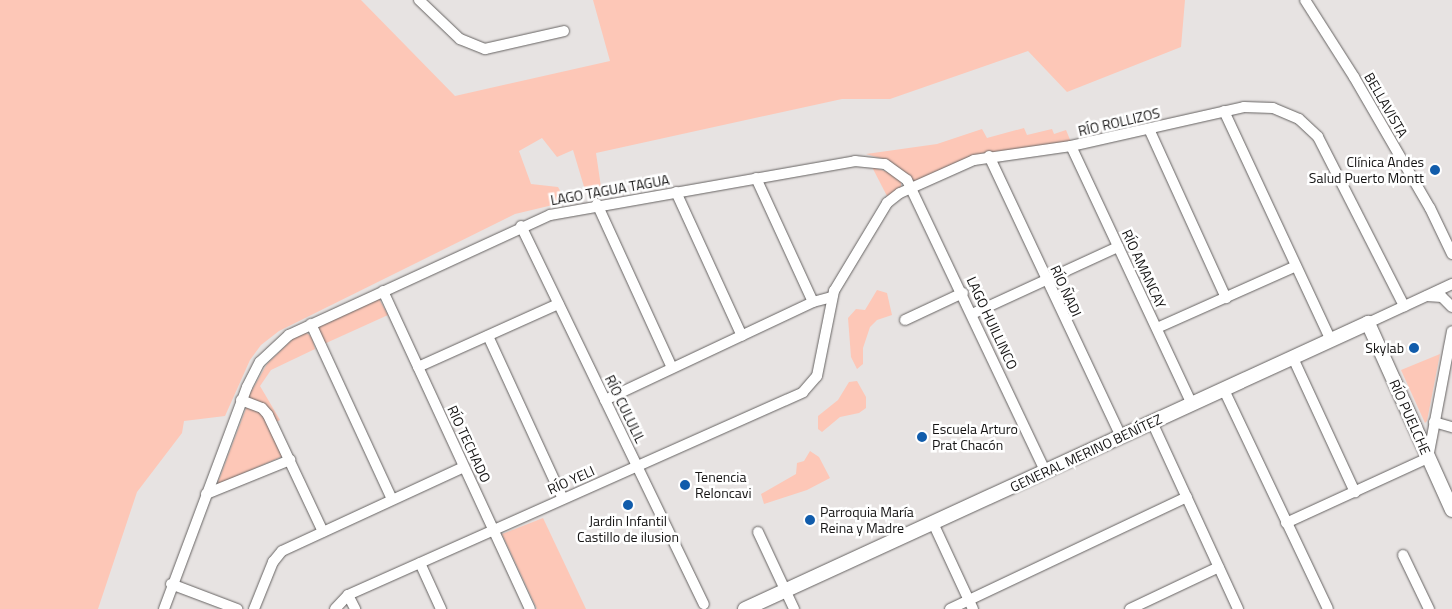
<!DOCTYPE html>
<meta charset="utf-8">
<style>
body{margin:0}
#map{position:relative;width:1452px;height:609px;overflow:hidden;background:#e7e3e2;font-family:"Titillium Web",sans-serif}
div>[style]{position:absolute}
.green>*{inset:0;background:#fdc7b7}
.roads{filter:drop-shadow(0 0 1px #666362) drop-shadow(0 0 1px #666362)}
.minor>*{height:10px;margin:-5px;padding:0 5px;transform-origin:5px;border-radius:5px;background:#fff}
.tertiary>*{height:14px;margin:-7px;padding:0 7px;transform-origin:7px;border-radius:7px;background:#fff}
.dots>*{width:14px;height:14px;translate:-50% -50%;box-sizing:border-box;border:2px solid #fff;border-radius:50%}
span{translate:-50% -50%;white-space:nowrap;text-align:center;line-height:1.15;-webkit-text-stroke:5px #fff;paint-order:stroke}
.street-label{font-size:14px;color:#151414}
.poi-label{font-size:14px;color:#151414}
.right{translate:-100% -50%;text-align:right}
.left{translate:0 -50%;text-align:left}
</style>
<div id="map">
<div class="green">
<div style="clip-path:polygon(0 0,361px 0,455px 96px,610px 61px,593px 0,1185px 0,1181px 47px,1067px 92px,1028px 51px,890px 99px,842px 99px,596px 153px,601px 187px,585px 190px,573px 150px,557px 157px,542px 138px,519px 151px,531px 184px,558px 187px,563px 196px,557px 204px,515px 214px,279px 331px,261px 345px,250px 360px,225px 416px,184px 421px,182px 433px,137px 492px,98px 609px,0 609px)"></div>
<div style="clip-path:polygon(1024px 128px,1027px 135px,1052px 129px,1054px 134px,1066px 130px,1071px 142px,979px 154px,915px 183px,890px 161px,866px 154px,937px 144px,982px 129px,987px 138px)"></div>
<div style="clip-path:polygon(872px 167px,891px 173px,901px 182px,901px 189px,887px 196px)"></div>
<div style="clip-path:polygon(877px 290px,887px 293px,892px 315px,877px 320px,870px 327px,863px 348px,863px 364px,857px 369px,851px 357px,848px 318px,856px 309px,865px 310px)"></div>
<div style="clip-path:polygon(378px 297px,388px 315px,324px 344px,316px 330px,318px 325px)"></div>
<div style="clip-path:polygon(305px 332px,312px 337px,315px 349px,271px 370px,260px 386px,280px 420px,275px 423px,247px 399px,267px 364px,296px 336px)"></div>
<div style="clip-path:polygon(1440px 354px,1427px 421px,1425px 423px,1401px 370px)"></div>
<div style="clip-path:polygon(857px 381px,866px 397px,866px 408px,859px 413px,840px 417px,822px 432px,818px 429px,818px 416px,838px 400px,849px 382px)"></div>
<div style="clip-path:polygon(247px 406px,263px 414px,283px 456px,217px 485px)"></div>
<div style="clip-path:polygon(810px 451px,819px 457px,830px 478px,807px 490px,764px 504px,761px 494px,796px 474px,797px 463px,804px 461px)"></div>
<div style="clip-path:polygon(543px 518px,586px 609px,537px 609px,502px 534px)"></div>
</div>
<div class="roads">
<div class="minor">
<div style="left:419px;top:0;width:57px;rotate:43.6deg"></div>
<div style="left:460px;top:39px;width:27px;rotate:22deg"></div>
<div style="left:485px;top:49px;width:81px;rotate:-12.8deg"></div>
<div style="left:1305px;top:0;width:91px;rotate:57.5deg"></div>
<div style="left:1354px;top:77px;width:151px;rotate:59.9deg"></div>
<div style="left:1430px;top:208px;width:51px;rotate:64.4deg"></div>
<div style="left:1224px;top:111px;width:253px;rotate:65deg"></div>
<div style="left:1149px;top:129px;width:186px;rotate:65.5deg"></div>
<div style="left:1071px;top:146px;width:285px;rotate:64.9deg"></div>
<div style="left:989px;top:156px;width:310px;rotate:64.8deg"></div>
<div style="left:756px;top:178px;width:136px;rotate:65.3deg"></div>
<div style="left:676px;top:192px;width:158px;rotate:65.4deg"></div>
<div style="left:597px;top:204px;width:180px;rotate:65.4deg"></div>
<div style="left:521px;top:226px;width:420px;rotate:64.2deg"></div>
<div style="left:383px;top:291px;width:350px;rotate:65.2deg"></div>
<div style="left:1427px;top:296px;width:15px;rotate:4deg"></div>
<div style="left:1442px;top:297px;width:14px;rotate:45deg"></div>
<div style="left:972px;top:314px;width:161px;rotate:-24.7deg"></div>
<div style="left:905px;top:320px;width:64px;rotate:-25deg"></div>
<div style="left:1368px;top:323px;width:93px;rotate:-24.9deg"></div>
<div style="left:311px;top:324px;width:193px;rotate:65.2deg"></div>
<div style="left:1157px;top:328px;width:152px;rotate:-24deg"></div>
<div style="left:488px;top:336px;width:179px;rotate:65.3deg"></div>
<div style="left:1293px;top:358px;width:148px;rotate:65.2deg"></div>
<div style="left:418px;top:367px;width:154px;rotate:-24.2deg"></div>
<div style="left:1224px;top:390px;width:242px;rotate:64.6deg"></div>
<div style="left:241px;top:400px;width:22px;rotate:21deg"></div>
<div style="left:262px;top:408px;width:9px;rotate:49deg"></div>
<div style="left:268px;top:415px;width:129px;rotate:64.8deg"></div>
<div style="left:605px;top:400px;width:230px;rotate:-25.2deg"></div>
<div style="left:813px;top:302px;width:20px;rotate:-15deg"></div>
<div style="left:1152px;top:422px;width:206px;rotate:65.3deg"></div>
<div style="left:1434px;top:422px;width:19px;rotate:16deg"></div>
<div style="left:206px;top:494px;width:91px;rotate:-22deg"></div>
<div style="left:933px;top:523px;width:95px;rotate:65.1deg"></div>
<div style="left:1286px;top:523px;width:156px;rotate:-24.6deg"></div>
<div style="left:1428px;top:458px;width:129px;rotate:-79.3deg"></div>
<div style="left:758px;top:532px;width:85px;rotate:64.9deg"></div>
<div style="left:1403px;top:555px;width:60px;rotate:64.3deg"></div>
<div style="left:420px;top:563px;width:51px;rotate:65.5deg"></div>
<div style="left:171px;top:584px;width:71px;rotate:20.7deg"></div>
<div style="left:348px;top:595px;width:16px;rotate:63deg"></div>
<div style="left:164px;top:609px;width:237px;rotate:-69.5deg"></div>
<div style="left:247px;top:387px;width:28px;rotate:-63deg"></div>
<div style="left:260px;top:362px;width:40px;rotate:-43deg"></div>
<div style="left:289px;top:335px;width:287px;rotate:-24.7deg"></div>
<div style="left:550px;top:215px;width:310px;rotate:-10deg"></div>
<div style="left:855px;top:161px;width:30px;rotate:6deg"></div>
<div style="left:885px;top:164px;width:27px;rotate:36deg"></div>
<div style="left:907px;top:180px;width:322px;rotate:64.6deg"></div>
<div style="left:254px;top:609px;width:51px;rotate:-68deg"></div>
<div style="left:273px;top:562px;width:14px;rotate:-51deg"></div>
<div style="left:282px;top:551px;width:200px;rotate:-24.8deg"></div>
<div style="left:335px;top:609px;width:19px;rotate:-47deg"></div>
<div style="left:348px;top:595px;width:498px;rotate:-24deg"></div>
<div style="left:803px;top:392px;width:21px;rotate:-49deg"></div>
<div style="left:817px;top:376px;width:87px;rotate:-78.7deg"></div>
<div style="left:834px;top:291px;width:103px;rotate:-58.9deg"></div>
<div style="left:887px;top:203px;width:16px;rotate:-38deg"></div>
<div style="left:900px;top:193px;width:81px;rotate:-24deg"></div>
<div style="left:974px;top:160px;width:98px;rotate:-8.2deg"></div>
<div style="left:1071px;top:146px;width:177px;rotate:-12.7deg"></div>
<div style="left:1244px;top:107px;width:29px;rotate:2deg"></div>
<div style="left:1273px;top:108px;width:28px;rotate:23deg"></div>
<div style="left:1299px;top:119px;width:26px;rotate:43deg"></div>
<div style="left:1318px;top:137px;width:190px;rotate:63deg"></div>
<div style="left:950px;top:609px;width:262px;rotate:-25.3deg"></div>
<div style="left:1130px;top:609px;width:98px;rotate:-25.3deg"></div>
</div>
<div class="tertiary">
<div style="left:745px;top:609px;width:686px;rotate:-24.66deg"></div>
<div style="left:1368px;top:323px;width:205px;rotate:65.8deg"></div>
</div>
</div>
<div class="dots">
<div style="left:1435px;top:170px;background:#115cab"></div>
<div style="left:1414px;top:348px;background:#115cab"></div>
<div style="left:922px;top:437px;background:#115cab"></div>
<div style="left:685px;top:485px;background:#115cab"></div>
<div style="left:628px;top:505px;background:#115cab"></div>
<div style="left:810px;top:520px;background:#115cab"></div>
</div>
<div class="street-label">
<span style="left:1386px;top:105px;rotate:60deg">BELLAVISTA</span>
<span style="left:1119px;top:122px;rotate:-13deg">RÍO ROLLIZOS</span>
<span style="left:610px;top:190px;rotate:-10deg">LAGO TAGUA TAGUA</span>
<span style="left:1144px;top:269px;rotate:65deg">RÍO AMANCAY</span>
<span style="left:1066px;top:291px;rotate:65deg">RÍO ÑADI</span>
<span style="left:992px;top:323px;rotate:65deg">LAGO HUILLINCO</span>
<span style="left:625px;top:409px;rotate:64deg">RÍO CULULIL</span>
<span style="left:1410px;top:417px;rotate:66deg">RÍO PUELCHE</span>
<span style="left:469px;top:444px;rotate:65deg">RÍO TECHADO</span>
<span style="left:1086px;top:453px;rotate:-25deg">GENERAL MERINO BENÍTEZ</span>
<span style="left:571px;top:480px;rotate:-24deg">RÍO YELI</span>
</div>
<div class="poi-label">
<span class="right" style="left:1424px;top:170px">Clínica Andes<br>Salud Puerto Montt</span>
<span class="right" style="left:1404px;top:348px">Skylab</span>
<span class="left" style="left:932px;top:437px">Escuela Arturo<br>Prat Chacón</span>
<span class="left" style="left:695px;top:485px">Tenencia<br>Reloncavi</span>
<span class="left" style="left:820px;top:520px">Parroquia María<br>Reina y Madre</span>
<span style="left:628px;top:529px">Jardin Infantil<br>Castillo de ilusion</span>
</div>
</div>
